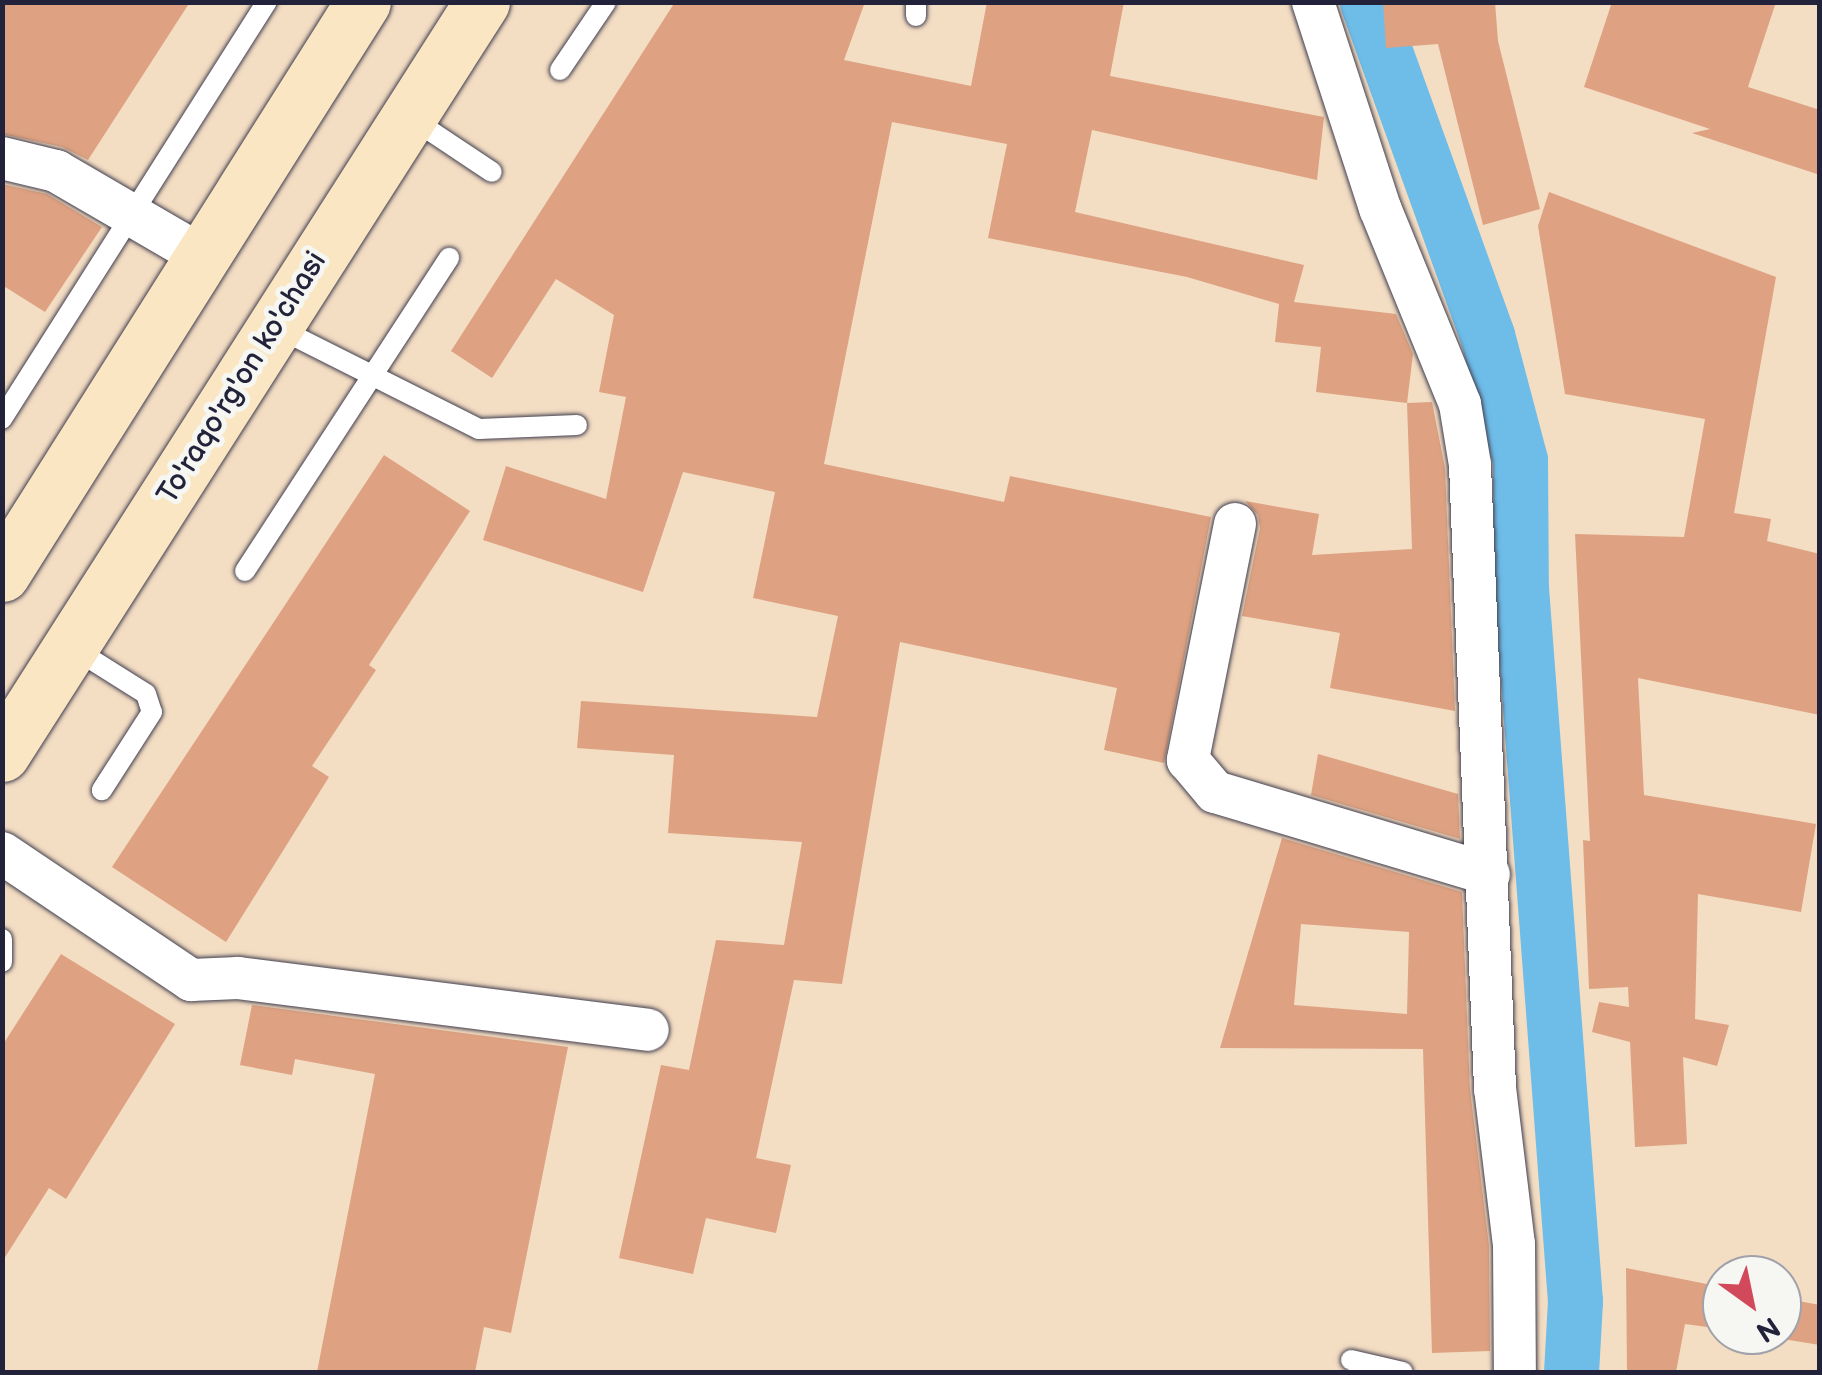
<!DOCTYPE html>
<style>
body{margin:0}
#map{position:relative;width:1822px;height:1375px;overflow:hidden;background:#f3ddc3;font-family:"Balsamiq Sans",sans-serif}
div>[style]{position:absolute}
.canal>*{height:55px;margin:-27.5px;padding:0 27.5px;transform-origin:27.5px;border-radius:27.5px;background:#6ebce8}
.building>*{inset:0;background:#dea282}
.roads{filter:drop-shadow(0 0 2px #413e4f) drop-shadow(0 0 2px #413e4f)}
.service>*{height:20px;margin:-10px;padding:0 10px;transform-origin:10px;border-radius:10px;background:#fff}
.minor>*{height:42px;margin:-21px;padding:0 21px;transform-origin:21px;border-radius:21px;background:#fff}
.secondary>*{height:55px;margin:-27.5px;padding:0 27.5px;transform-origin:27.5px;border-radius:27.5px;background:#fbe6c3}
span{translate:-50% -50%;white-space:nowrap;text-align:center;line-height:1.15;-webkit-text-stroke:10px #f6f6f2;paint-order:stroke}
.street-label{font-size:30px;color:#22223b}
.frame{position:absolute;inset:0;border:5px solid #22223b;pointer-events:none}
.north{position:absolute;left:1702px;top:1255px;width:100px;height:100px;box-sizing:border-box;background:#f6f6f2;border:2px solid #a1a1a9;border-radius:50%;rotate:147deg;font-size:28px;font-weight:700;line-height:40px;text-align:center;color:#22223b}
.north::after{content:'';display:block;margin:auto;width:35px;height:45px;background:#d1495b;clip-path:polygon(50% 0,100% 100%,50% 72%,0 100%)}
</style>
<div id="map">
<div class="canal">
<div style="left:1367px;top:2px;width:354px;rotate:70.2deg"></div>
<div style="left:1487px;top:335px;width:129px;rotate:75.2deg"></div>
<div style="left:1520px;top:460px;width:128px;rotate:89.6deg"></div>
<div style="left:1521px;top:588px;width:715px;rotate:85.67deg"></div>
<div style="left:1575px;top:1301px;width:71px;rotate:93.2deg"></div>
</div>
<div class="building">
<div style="clip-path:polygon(2px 2px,190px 2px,88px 160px,62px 147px,2px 134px)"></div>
<div style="clip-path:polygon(675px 2px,865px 2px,844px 60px,971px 86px,987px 2px,1124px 2px,1110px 76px,1324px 117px,1317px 180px,1092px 130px,1075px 212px,1304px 265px,1294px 302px,1396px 314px,1413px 354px,1407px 403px,1316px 392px,1321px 347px,1275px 342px,1279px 304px,1187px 277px,988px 238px,1007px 144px,892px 122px,824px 464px,1004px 502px,1010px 476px,1211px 517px,1164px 763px,1104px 750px,1117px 688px,900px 642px,842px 984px,794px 980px,756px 1158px,791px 1165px,776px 1233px,706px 1218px,693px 1274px,619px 1258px,661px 1065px,689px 1070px,716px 940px,784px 945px,802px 842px,668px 833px,674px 755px,577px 748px,581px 701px,817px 717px,838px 616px,753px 598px,775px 492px,683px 472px,643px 592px,483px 540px,506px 466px,606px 499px,626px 397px,599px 392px,614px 315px,556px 279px,492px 378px,451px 351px)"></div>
<div style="clip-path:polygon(1383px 2px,1495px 2px,1498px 41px,1540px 209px,1483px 225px,1438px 44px,1386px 48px)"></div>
<div style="clip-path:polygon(1612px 2px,1776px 2px,1748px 87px,1820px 110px,1820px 175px,1692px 133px,1710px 129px,1584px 87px)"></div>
<div style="clip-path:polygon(2px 184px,47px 194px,102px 227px,45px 312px,2px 285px)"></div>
<div style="clip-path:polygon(1549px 192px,1776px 277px,1734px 513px,1771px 519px,1767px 541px,1820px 554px,1820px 715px,1638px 678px,1644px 795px,1816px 824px,1801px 912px,1698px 894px,1695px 1019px,1729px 1025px,1717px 1066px,1683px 1057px,1687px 1144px,1635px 1147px,1630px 1042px,1592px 1032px,1599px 1002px,1629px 1007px,1628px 987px,1589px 989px,1583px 840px,1590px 841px,1575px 534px,1684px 537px,1705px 419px,1565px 394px,1538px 226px)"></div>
<div style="clip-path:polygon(1432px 402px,1445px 468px,1455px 711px,1330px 688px,1340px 633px,1242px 616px,1260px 528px,1258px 515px,1245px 501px,1319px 514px,1312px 555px,1412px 549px,1407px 403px)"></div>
<div style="clip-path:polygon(384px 455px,470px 511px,369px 665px,376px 670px,312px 766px,329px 777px,226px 942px,112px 867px)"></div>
<div style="clip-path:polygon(1318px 754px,1458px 794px,1460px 839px,1311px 795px)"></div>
<div style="clip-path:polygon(evenodd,1282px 838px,1462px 892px,1470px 1089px,1489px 1246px,1490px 1351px,1432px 1353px,1423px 1049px,1220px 1048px,1282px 838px,1301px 924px,1409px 932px,1407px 1014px,1294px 1005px,1301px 924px)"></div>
<div style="clip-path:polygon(61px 954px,175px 1024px,66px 1199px,49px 1188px,2px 1262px,2px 1046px)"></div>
<div style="clip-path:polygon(252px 1005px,568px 1047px,511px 1333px,484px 1327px,475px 1372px,317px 1372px,375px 1074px,295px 1059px,292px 1075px,240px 1065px)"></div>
<div style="clip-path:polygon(1626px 1268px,1722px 1287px,1722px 1329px,1685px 1324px,1676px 1372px,1627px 1372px)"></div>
<div style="clip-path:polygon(1782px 1298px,1820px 1305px,1820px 1345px,1757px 1335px,1782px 1335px)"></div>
</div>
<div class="roads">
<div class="service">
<div style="left:916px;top:2px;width:14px;rotate:90deg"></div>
<div style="left:560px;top:70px;width:82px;rotate:-55.9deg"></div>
<div style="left:411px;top:118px;width:97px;rotate:33.7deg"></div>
<div style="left:276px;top:327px;width:227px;rotate:26.7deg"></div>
<div style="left:479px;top:429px;width:98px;rotate:-2.3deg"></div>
<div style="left:2px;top:419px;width:494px;rotate:-57.6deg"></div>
<div style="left:245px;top:571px;width:374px;rotate:-56.9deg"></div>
<div style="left:73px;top:648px;width:86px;rotate:32.2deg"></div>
<div style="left:146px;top:694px;width:19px;rotate:72deg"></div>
<div style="left:152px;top:712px;width:93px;rotate:122.7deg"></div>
<div style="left:2px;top:939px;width:23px;rotate:90deg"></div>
<div style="left:1351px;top:1360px;width:53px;rotate:13deg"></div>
</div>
<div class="minor">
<div style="left:1313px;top:2px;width:217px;rotate:72deg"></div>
<div style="left:1380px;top:208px;width:212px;rotate:67.8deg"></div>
<div style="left:1460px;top:404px;width:62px;rotate:80.7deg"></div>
<div style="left:1470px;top:465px;width:624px;rotate:87.7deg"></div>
<div style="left:1495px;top:1088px;width:157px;rotate:83.1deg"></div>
<div style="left:1514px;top:1244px;width:128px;rotate:89.6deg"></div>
<div style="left:2px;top:158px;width:56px;rotate:13.5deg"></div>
<div style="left:56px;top:171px;width:171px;rotate:30.2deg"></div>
<div style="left:1235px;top:524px;width:241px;rotate:101.3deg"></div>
<div style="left:1188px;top:760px;width:42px;rotate:49.8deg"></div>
<div style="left:1215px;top:792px;width:286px;rotate:16.7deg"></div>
<div style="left:2px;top:853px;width:228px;rotate:33.9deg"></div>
<div style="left:191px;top:980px;width:47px;rotate:-2.4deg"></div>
<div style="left:238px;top:978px;width:413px;rotate:7.2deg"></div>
</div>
<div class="secondary">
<div style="left:2px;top:574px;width:676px;rotate:-57.74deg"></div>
<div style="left:2px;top:754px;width:892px;rotate:-57.45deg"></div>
</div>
</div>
<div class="street-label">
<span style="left:242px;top:378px;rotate:-58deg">To'raqo'rg'on ko'chasi</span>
</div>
<div class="frame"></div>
<div class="north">N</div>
</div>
